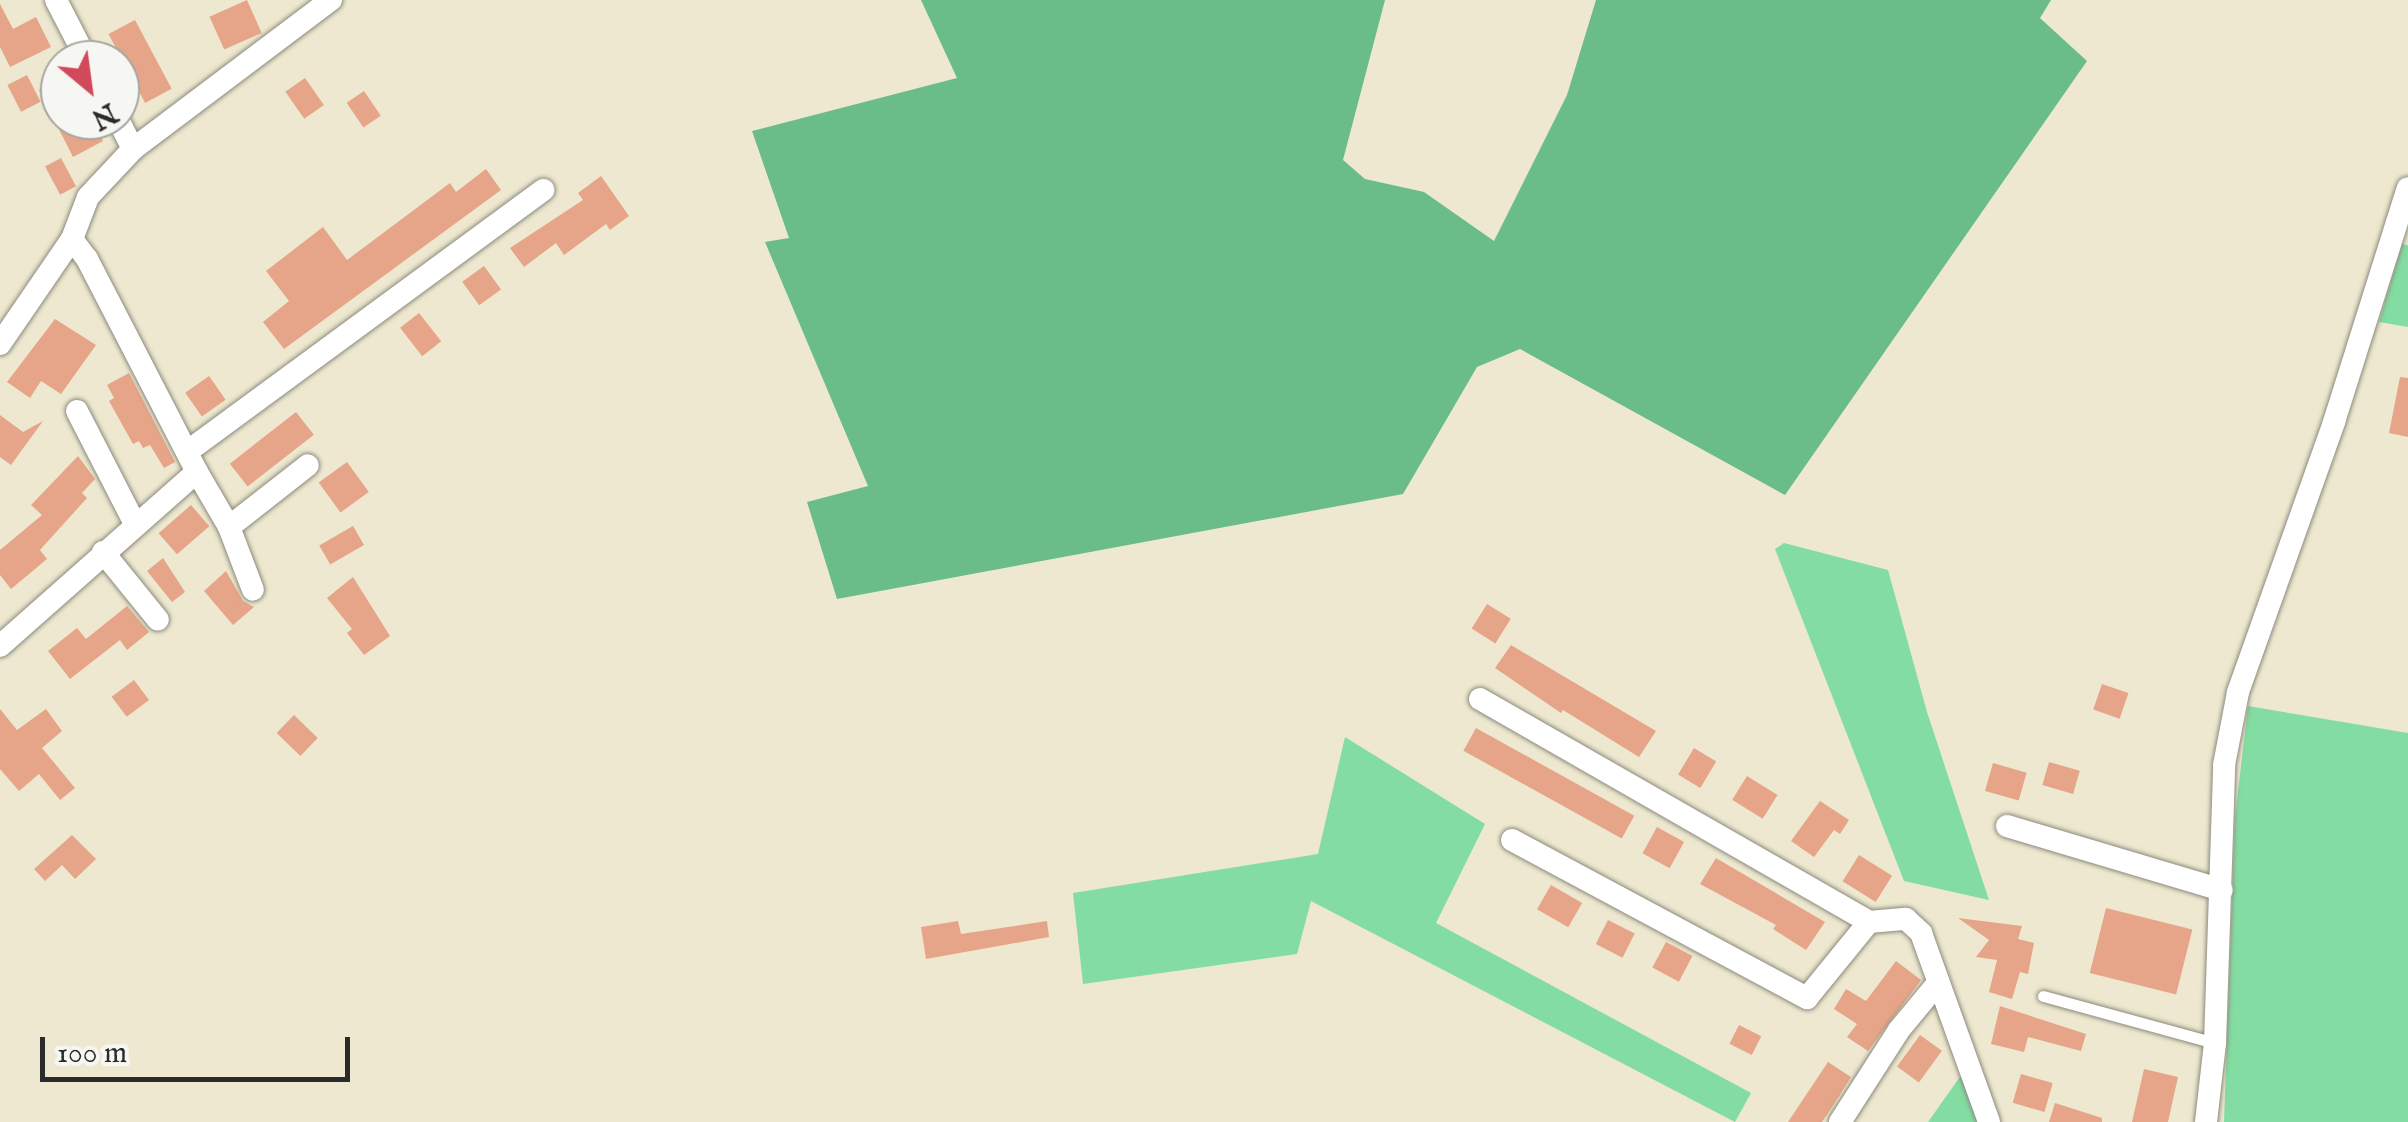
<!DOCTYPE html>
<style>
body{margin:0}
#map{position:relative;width:2408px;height:1122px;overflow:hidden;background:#ede8cf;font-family:"IM FELL English",serif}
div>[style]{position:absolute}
.green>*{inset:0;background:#83dca2}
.forest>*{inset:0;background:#6abc88}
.building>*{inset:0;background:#e6a588;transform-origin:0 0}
.roads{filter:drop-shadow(0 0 2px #8c8a7d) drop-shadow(0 0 2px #8c8a7d)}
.service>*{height:11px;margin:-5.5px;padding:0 5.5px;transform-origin:5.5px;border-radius:5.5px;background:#fff}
.minor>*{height:22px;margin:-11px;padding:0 11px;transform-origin:11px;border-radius:11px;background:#fff}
span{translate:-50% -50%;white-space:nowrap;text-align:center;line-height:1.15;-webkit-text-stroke:10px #f6f6f2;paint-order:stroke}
.north{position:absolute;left:40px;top:40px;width:100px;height:100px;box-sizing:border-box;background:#f6f6f2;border:2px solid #a5a5a2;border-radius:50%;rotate:151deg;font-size:28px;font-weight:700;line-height:40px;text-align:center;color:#2b2b2b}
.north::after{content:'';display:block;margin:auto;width:35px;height:45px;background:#d1495b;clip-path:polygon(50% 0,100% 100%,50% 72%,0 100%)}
.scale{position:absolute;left:40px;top:1037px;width:310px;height:45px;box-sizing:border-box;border:5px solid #2b2b2b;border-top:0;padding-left:12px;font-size:30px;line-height:35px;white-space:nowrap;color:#2b2b2b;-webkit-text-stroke:8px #f6f6f2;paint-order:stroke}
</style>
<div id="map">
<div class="green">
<div style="clip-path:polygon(2402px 244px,2408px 245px,2408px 327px,2379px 322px)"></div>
<div style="clip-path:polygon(1784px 543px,1888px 570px,1927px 712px,1989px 900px,1904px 881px,1775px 549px)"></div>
<div style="clip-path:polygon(2248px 706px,2408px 733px,2408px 1122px,2224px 1122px,2235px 817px)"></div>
<div style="clip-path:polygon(1345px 737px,1485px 824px,1436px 923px,1751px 1093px,1735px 1122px,1311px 901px,1297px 954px,1083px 984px,1073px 893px,1318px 854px)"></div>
<div style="clip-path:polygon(1962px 1074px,1979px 1122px,1928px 1122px)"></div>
</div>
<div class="forest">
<div style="clip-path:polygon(921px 0,1385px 0,1343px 160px,1365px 179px,1424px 192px,1494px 241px,1567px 95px,1596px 0,2051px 0,2040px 18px,2087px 61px,1785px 495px,1520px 349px,1477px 367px,1403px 494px,837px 599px,807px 502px,868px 486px,765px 242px,789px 238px,752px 131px,957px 78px)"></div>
</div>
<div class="building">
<div style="left:247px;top:0;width:36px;height:41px;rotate:66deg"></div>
<div style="clip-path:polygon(0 4px,13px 29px,36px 17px,51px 47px,10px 67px,0 47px)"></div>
<div style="left:135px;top:20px;width:78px;height:30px;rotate:62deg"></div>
<div style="left:27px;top:75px;width:30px;height:22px;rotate:63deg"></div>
<div style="left:305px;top:78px;width:33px;height:24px;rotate:55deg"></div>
<div style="clip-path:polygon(60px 79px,60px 120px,93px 120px,103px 141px,73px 157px,39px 90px)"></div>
<div style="left:364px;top:91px;width:30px;height:21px;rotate:56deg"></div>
<div style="left:61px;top:158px;width:32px;height:18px;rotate:62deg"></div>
<div style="clip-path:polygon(486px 169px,501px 190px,284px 349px,263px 322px,289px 301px,266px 271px,323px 227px,347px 260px,450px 183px,456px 192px)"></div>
<div style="clip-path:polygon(601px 176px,629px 216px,610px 230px,606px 224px,564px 255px,556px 243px,524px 267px,510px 248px,583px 200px,578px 193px)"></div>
<div style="left:484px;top:266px;width:29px;height:27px;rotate:54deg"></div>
<div style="left:419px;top:313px;width:36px;height:24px;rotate:52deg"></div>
<div style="clip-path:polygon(55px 319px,96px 345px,61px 394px,41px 381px,30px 398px,7px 382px)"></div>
<div style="clip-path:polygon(129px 373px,175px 462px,164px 468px,150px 445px,143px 448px,139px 441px,133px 444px,109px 401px,114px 398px,107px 385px)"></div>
<div style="left:209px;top:376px;width:29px;height:29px;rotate:55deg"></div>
<div style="clip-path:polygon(2400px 377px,2408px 378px,2408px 437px,2389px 433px)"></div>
<div style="left:296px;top:412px;width:29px;height:84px;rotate:52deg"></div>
<div style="clip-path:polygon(0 415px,23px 432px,43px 421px,11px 465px,0 457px)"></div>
<div style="clip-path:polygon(78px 456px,95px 479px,82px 493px,87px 498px,40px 550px,47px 559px,11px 589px,0 575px,0 550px,42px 515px,31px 505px)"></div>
<div style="left:347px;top:462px;width:37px;height:35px;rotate:54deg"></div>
<div style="left:191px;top:505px;width:28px;height:43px;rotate:49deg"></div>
<div style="left:353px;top:526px;width:22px;height:39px;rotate:60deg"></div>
<div style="clip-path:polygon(163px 558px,185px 592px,172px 602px,147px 571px)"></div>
<div style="clip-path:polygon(226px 571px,243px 601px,254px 607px,233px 625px,204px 591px)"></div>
<div style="clip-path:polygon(353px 577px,390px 636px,364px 655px,347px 633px,352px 629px,327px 598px)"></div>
<div style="left:1487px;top:604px;width:28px;height:29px;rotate:32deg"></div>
<div style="clip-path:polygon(127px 606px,149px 632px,127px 650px,120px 640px,70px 679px,48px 651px,77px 628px,86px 639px)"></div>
<div style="clip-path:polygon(1511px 645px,1656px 731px,1639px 757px,1563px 710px,1561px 713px,1495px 668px)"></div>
<div style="left:134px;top:680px;width:25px;height:28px;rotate:53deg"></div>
<div style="left:2102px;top:684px;width:28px;height:27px;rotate:19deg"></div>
<div style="clip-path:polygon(0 709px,17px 730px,46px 709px,62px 731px,42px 748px,75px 788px,60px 800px,39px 774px,19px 791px,0 769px)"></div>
<div style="left:294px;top:715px;width:33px;height:25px;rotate:44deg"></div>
<div style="left:1476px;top:728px;width:181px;height:26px;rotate:29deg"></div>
<div style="left:1694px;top:748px;width:26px;height:31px;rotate:31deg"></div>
<div style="left:2049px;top:762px;width:32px;height:24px;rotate:16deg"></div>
<div style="left:1993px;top:763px;width:35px;height:29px;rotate:16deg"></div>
<div style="left:1747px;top:776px;width:36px;height:28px;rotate:32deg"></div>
<div style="clip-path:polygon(1820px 801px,1849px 820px,1840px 834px,1834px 830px,1814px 857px,1791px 841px)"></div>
<div style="left:1657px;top:827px;width:31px;height:30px;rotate:29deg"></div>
<div style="clip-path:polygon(72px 835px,96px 859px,75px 879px,62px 865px,45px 881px,34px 869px)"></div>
<div style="left:1859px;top:855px;width:39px;height:31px;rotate:32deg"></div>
<div style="clip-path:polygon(1716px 858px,1825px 922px,1806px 950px,1773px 929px,1776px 925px,1700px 884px)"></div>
<div style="left:1551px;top:885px;width:36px;height:28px;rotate:30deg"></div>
<div style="left:2106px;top:908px;width:89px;height:67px;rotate:14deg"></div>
<div style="clip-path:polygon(1958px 918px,2022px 926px,2018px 939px,2034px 943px,2028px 974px,2020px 972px,2012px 999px,1989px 992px,1997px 960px,1976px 957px,1989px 940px)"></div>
<div style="left:1608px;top:920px;width:30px;height:27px;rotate:27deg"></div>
<div style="clip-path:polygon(958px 921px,961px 934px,1047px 921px,1049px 937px,926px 959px,921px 927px)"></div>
<div style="left:1666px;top:942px;width:30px;height:29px;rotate:28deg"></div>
<div style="clip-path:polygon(1896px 961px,1921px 980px,1868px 1051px,1847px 1037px,1857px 1024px,1834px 1009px,1846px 989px,1866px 1001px)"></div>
<div style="clip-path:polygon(2000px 1006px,2086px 1034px,2081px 1051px,2028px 1037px,2024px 1052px,1991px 1044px)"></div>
<div style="left:1739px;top:1025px;width:25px;height:21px;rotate:27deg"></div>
<div style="left:1920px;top:1035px;width:27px;height:39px;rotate:36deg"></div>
<div style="clip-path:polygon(1828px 1062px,1851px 1077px,1834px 1104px,1822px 1122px,1788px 1122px)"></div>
<div style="clip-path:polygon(2144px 1069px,2178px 1077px,2168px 1122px,2132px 1122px)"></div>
<div style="left:2021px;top:1074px;width:33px;height:30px;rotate:16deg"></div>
<div style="clip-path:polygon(2055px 1103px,2102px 1118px,2102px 1122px,2049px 1122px)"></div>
</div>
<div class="roads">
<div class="service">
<div style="left:2043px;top:996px;width:178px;rotate:15.3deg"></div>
</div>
<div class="minor">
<div style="left:56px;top:0;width:68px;rotate:62.7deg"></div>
<div style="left:133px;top:149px;width:248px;rotate:-37deg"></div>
<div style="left:0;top:344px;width:127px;rotate:-55.6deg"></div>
<div style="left:72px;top:239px;width:45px;rotate:-69.1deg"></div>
<div style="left:88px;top:197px;width:66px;rotate:-46.8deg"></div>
<div style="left:133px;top:149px;width:33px;rotate:-117deg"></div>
<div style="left:77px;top:411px;width:127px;rotate:62.8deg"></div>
<div style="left:188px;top:451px;width:441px;rotate:-36.3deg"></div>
<div style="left:197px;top:472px;width:64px;rotate:59.8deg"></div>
<div style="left:229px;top:527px;width:67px;rotate:69.1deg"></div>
<div style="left:229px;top:527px;width:100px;rotate:-38.1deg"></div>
<div style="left:103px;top:552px;width:87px;rotate:51deg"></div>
<div style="left:0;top:646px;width:263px;rotate:-41.5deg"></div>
<div style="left:197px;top:472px;width:240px;rotate:-117.3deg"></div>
<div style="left:87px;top:259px;width:25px;rotate:-127deg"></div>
<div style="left:1480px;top:699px;width:448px;rotate:29.8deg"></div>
<div style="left:2007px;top:826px;width:224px;rotate:16.6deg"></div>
<div style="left:1512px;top:840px;width:335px;rotate:28.2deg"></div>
<div style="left:1807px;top:998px;width:98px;rotate:-50.8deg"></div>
<div style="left:1869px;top:922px;width:37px;rotate:-5deg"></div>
<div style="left:1906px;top:919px;width:21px;rotate:43deg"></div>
<div style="left:1921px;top:933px;width:201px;rotate:70.2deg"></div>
<div style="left:1840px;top:1122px;width:109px;rotate:-57.3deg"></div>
<div style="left:1899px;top:1030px;width:60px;rotate:-50.4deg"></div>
<div style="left:2206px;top:1122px;width:80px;rotate:-83.5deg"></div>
<div style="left:2215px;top:1043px;width:278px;rotate:-88.1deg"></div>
<div style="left:2224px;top:765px;width:74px;rotate:-79.1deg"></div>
<div style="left:2238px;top:692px;width:287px;rotate:-70.4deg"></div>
<div style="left:2334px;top:422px;width:245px;rotate:-72.5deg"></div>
</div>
</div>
<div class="north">N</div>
<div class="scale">100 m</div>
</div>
